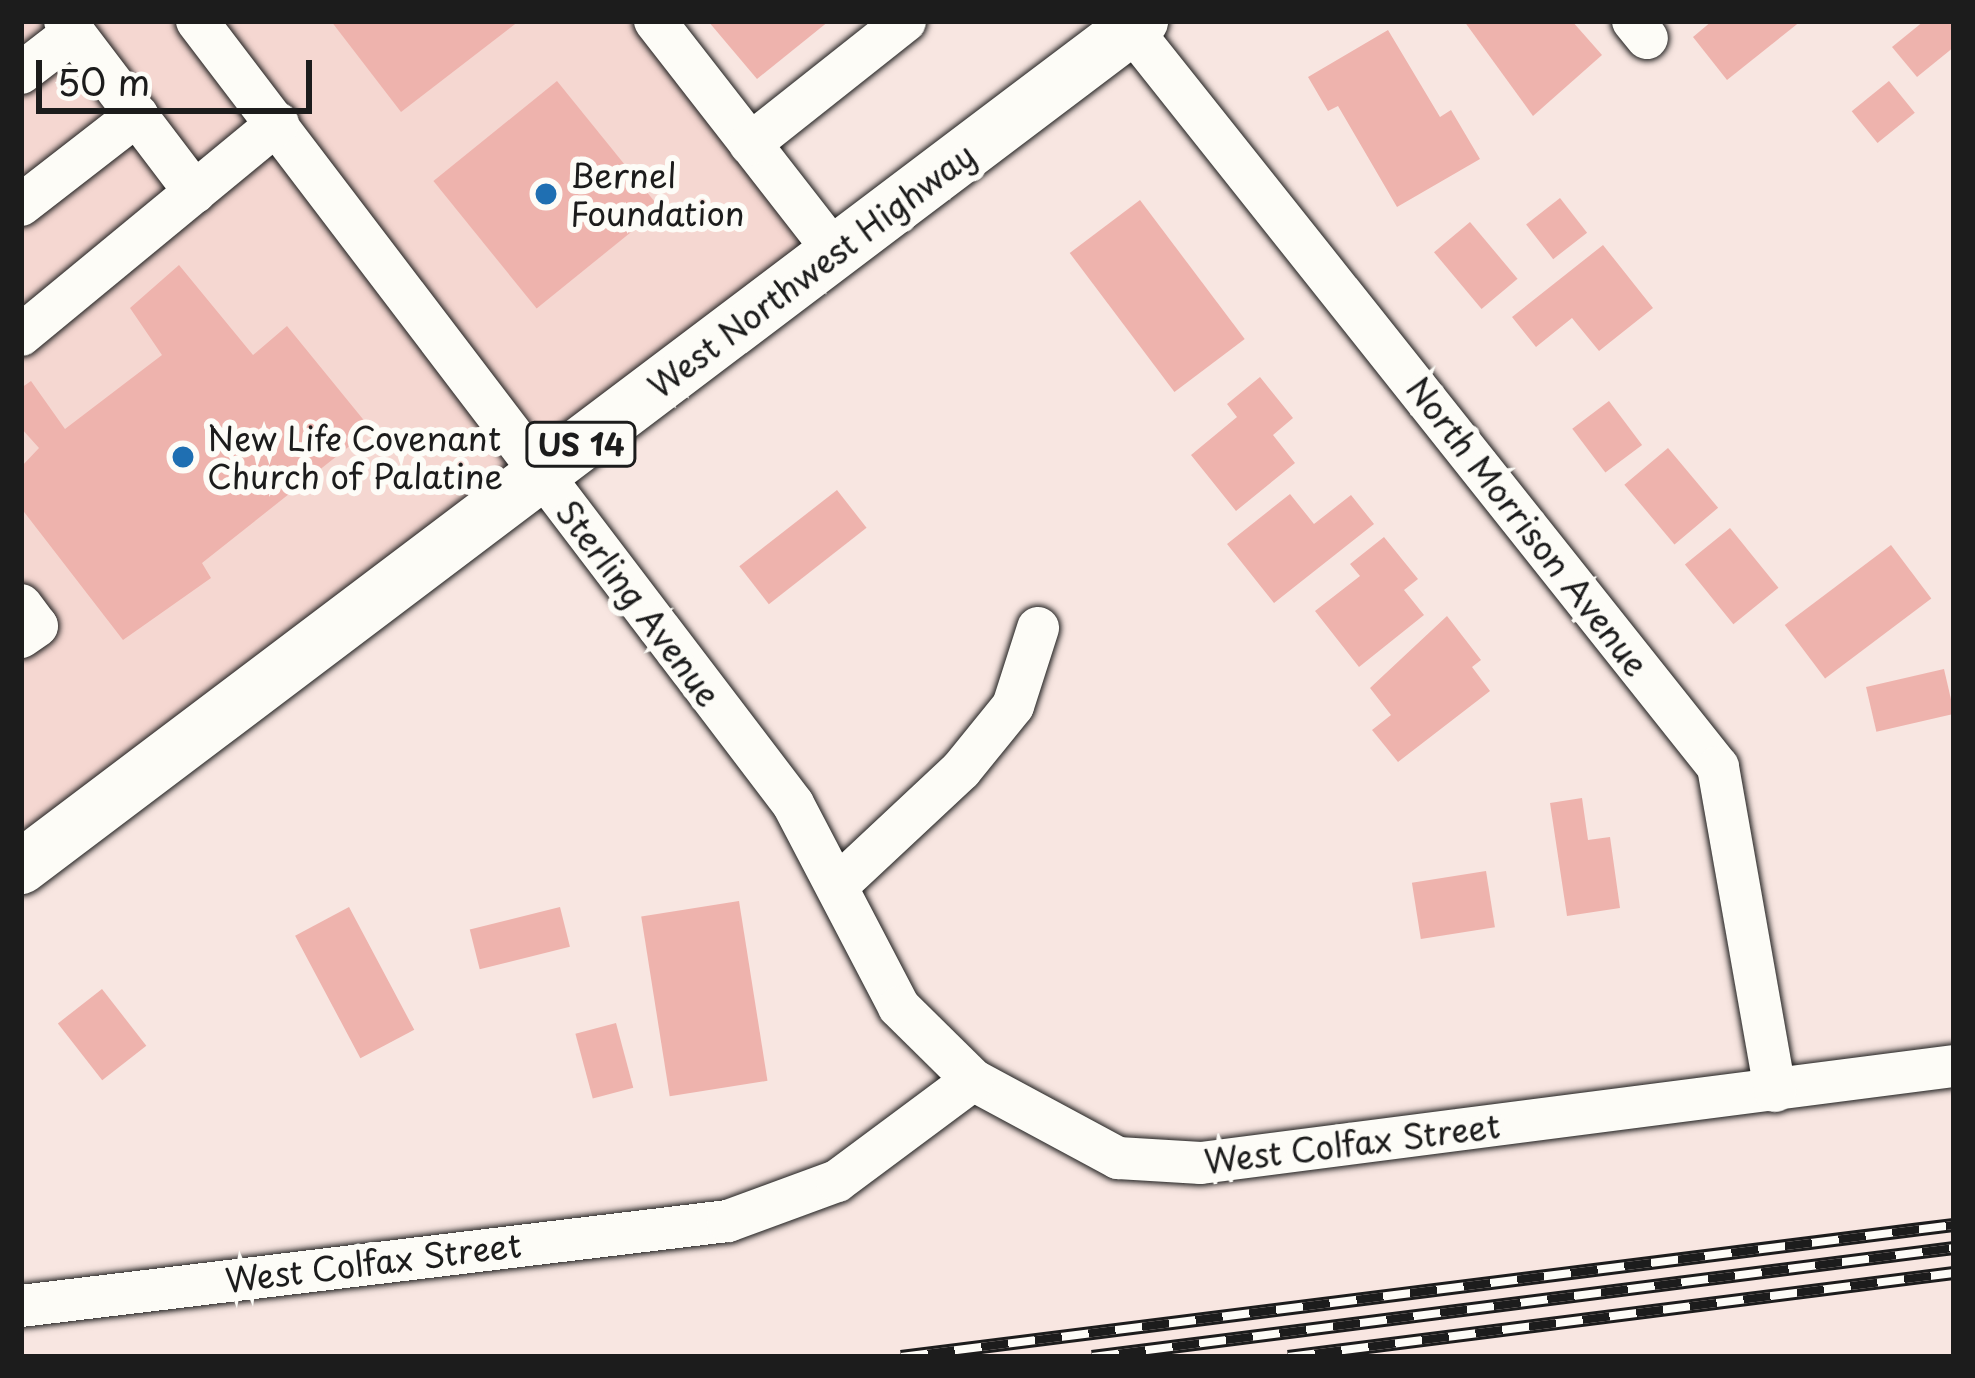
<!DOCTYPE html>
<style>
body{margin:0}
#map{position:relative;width:1975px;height:1378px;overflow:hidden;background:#f8e6e1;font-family:"Playpen Sans",sans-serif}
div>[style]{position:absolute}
.built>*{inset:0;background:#f5d7d1}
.building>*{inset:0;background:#eeb3ad;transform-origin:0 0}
.roads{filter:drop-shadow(0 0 3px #1c1c1c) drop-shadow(0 0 3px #1c1c1c)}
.minor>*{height:42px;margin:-21px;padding:0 21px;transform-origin:21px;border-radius:21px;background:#fdfcf7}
.major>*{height:54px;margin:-27px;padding:0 27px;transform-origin:27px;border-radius:27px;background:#fdfcf7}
.rail>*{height:14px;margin-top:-7px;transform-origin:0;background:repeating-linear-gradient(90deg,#fdfcf7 0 27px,#1c1c1c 0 54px);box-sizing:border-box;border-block:3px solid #1c1c1c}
.dots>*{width:33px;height:33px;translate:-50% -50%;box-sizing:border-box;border:6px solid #fdfcf7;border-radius:50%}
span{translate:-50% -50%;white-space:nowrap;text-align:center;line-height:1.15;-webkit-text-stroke:12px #fdfcf7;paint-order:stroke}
.shield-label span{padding:3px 9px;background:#fdfcf7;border:3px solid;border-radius:9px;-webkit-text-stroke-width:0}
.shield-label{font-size:30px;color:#1c1c1c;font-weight:700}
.poi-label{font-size:33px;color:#1c1c1c}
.left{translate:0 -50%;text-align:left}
.street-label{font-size:33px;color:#1c1c1c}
.frame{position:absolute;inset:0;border:24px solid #1c1c1c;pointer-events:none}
.scale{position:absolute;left:36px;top:60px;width:276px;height:54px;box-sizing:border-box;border:6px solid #1c1c1c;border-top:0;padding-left:15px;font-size:36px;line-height:42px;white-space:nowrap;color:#1c1c1c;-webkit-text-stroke:9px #fdfcf7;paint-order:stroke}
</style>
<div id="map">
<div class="built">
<div style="clip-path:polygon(21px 21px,655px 21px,834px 251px,21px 867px)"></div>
</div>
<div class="building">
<div style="clip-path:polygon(331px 21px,519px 21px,401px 112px)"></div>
<div style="clip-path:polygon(708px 21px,829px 21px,757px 79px)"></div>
<div style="clip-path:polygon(1464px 21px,1572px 21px,1602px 55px,1533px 116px)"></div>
<div style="clip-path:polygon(1712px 21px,1801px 21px,1727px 80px,1693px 37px)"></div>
<div style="clip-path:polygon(1924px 21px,1954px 21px,1954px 47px,1917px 77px,1892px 47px)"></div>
<div style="clip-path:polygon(1388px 30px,1440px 117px,1451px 110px,1480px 159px,1397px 207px,1338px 106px,1328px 111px,1308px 77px)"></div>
<div style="left:557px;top:81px;width:164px;height:159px;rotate:51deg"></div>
<div style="left:1889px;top:81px;width:41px;height:48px;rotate:51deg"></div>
<div style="left:1560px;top:198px;width:44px;height:43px;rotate:52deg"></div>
<div style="left:1140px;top:200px;width:174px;height:88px;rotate:53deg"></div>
<div style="left:1470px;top:222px;width:74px;height:47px;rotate:50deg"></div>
<div style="clip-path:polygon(1603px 245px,1653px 308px,1599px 351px,1572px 318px,1536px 347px,1512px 317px)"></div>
<div style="clip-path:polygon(179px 265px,253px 355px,287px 326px,371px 429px,202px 563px,211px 578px,123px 640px,21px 508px,21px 467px,39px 448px,21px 428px,21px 388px,31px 381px,65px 429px,162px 355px,130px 308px)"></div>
<div style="clip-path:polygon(1260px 377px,1293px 418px,1273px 435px,1295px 463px,1236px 511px,1191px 455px,1237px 417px,1227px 404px)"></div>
<div style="left:1609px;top:401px;width:55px;height:46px;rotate:53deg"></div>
<div style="left:1668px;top:448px;width:78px;height:57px;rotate:50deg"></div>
<div style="left:837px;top:490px;width:48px;height:124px;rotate:52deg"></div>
<div style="clip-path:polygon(1290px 494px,1314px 524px,1351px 495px,1374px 524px,1274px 603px,1227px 544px)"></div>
<div style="left:1730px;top:528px;width:77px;height:58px;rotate:51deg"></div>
<div style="clip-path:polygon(1384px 537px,1418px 579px,1404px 590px,1424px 615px,1359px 667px,1315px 611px,1360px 576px,1350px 564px)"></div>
<div style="left:1891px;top:545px;width:67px;height:133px;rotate:53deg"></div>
<div style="clip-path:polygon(1447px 616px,1481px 660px,1472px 667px,1490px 691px,1398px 762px,1372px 730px,1391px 715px,1370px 688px)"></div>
<div style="left:1944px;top:669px;width:46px;height:80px;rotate:77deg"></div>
<div style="clip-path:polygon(1582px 798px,1588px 840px,1610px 837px,1620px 908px,1567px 916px,1550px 803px)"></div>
<div style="left:1486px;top:871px;width:57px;height:75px;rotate:81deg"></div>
<div style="left:739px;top:901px;width:182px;height:99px;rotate:81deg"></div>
<div style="left:349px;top:907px;width:139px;height:61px;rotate:62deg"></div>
<div style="left:560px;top:907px;width:41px;height:93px;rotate:76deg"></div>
<div style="left:102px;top:989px;width:72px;height:56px;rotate:52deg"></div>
<div style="left:616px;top:1023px;width:67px;height:42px;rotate:75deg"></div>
</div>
<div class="roads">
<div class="minor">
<div style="left:65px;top:21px;width:215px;rotate:52.8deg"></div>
<div style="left:197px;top:21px;width:984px;rotate:52.72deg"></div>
<div style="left:793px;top:804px;width:229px;rotate:62.4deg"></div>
<div style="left:899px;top:1007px;width:104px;rotate:44.6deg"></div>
<div style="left:973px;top:1080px;width:165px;rotate:28.3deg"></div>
<div style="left:1118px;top:1158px;width:83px;rotate:3.4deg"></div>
<div style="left:1201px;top:1163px;width:759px;rotate:-7.34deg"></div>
<div style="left:655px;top:21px;width:291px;rotate:52.1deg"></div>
<div style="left:1633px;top:21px;width:22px;rotate:51deg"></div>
<div style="left:1131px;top:29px;width:943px;rotate:51.5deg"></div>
<div style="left:1718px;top:767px;width:329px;rotate:80deg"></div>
<div style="left:21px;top:73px;width:67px;rotate:-37.7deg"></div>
<div style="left:750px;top:144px;width:198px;rotate:-38.4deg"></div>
<div style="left:21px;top:205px;width:147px;rotate:-37.8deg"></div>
<div style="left:21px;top:335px;width:333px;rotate:-39.5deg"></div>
<div style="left:21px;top:605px;width:26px;rotate:53deg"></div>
<div style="left:37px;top:626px;width:19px;rotate:145deg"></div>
<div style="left:837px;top:886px;width:170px;rotate:-43.1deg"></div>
<div style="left:961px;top:770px;width:82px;rotate:-50.9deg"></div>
<div style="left:1013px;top:706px;width:82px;rotate:-72.2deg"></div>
<div style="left:21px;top:1306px;width:712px;rotate:-6.86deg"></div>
<div style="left:728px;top:1221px;width:116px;rotate:-20.2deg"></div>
<div style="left:837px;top:1181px;width:169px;rotate:-36.6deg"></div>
</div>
<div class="major">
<div style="left:21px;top:867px;width:1404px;rotate:-37.07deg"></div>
</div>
</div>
<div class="rail">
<div style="left:901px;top:1357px;width:1061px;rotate:-7.15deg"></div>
<div style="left:1092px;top:1357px;width:869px;rotate:-7.21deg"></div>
<div style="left:1288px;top:1357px;width:671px;rotate:-7.19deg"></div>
</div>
<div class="dots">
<div style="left:546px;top:194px;background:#1f6fb2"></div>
<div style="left:183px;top:457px;background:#1f6fb2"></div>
</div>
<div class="shield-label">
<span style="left:581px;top:444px">US 14</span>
</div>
<div class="poi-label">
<span class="left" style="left:570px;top:194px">Bernel<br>Foundation</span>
<span class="left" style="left:207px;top:457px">New Life Covenant<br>Church of Palatine</span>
</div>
<div class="street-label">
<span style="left:811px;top:270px;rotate:-37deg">West Northwest Highway</span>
<span style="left:1528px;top:526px;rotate:52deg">North Morrison Avenue</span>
<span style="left:639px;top:603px;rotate:53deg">Sterling Avenue</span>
<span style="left:1352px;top:1143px;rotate:-7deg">West Colfax Street</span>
<span style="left:373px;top:1262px;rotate:-7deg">West Colfax Street</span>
</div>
<div class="frame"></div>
<div class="scale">50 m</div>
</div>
